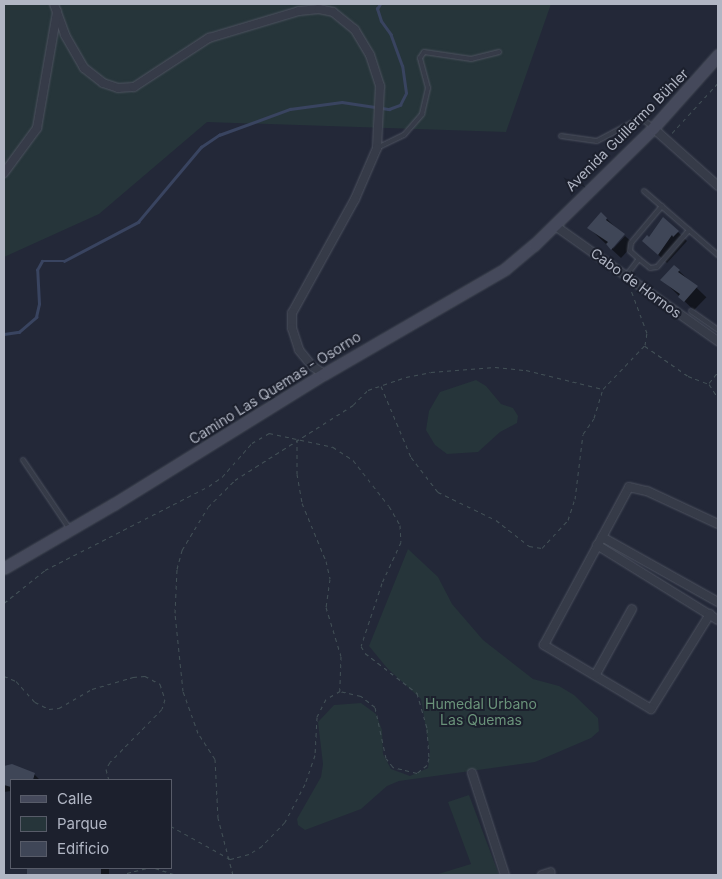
<!DOCTYPE html>
<meta charset="utf-8">
<style>
body{margin:0}
#map{position:relative;width:722px;height:879px;overflow:hidden;background:#232838;font-family:Inter,sans-serif}
div>[style]{position:absolute}
.green>*{inset:0;background:#26353a}
.shadow>*{inset:0;background:#0007;transform-origin:0 0}
.stream>*{height:2.5px;margin:-1.25px;padding:0 1.25px;transform-origin:1.25px;border-radius:1.25px;background:#394460}
.building>*{inset:0;background:#3f4657;transform-origin:0 0}
.path>*{height:1px;margin-top:-0.5px;transform-origin:0;background:repeating-linear-gradient(90deg,#425056 0 4px,transparent 0 8px)}
.roads{filter:drop-shadow(0 0 1px #4e5360) drop-shadow(0 0 1px #4e5360)}
.lane>*{height:4px;margin:-2px;padding:0 2px;transform-origin:2px;border-radius:2px;background:#363b48}
.street>*{height:8px;margin:-4px;padding:0 4px;transform-origin:4px;border-radius:4px;background:#363b48}
.secondary>*{height:11px;margin:-5.5px;padding:0 5.5px;transform-origin:5.5px;border-radius:5.5px;background:#45495b}
span{translate:-50% -50%;white-space:nowrap;text-align:center;line-height:1.15;-webkit-text-stroke:4px #1c202d;paint-order:stroke}
.street-label{font-size:14px;color:#b1b6c4}
.park-label{font-size:14px;color:#6a937a}
.frame{position:absolute;inset:0;border:5px solid #b1b6c4;pointer-events:none}
.legend{position:absolute;left:10px;top:779px;width:162px;height:90px;box-sizing:border-box;background:#1c202d;border:1px solid #585c69;margin:0;padding:6px 9px;list-style:none;font-size:15px;color:#b1b6c4}
.legend li{display:flex;align-items:center;gap:10px;height:25px}
.legend b{width:25px;border:1px solid #585c69}
</style>
<div id="map">
<div class="green">
<div style="clip-path:polygon(4px 4px,551px 4px,506px 132px,207px 122px,99px 214px,4px 257px)"></div>
<div style="clip-path:polygon(476px 380px,486px 386px,501px 404px,513px 408px,518px 416px,517px 423px,500px 432px,478px 452px,447px 454px,435px 445px,426px 430px,429px 411px,440px 392px)"></div>
<div style="clip-path:polygon(408px 549px,438px 577px,452px 604px,483px 640px,533px 679px,559px 686px,574px 695px,598px 718px,599px 731px,591px 738px,535px 762px,399px 781px,387px 786px,361px 809px,305px 830px,298px 825px,297px 819px,321px 777px,323px 764px,318px 722px,334px 705px,361px 703px,376px 714px,382px 730px,383px 754px,391px 769px,410px 776px,428px 768px,430px 752px,421px 699px,387px 668px,369px 646px)"></div>
<div style="clip-path:polygon(469px 795px,499px 875px,435px 875px,471px 864px,448px 802px)"></div>
</div>
<div class="shadow">
<div style="clip-path:polygon(607px 219px,616px 228px,613px 249px,625px 236px,634px 244px,621px 258px,589px 228px)"></div>
<div style="clip-path:polygon(678px 232px,687px 241px,667px 263px,653px 250px,649px 239px)"></div>
<div style="left:674px;top:266px;width:45px;height:18px;rotate:44deg"></div>
<div style="clip-path:polygon(12px 766px,34px 774px,40px 780px,11px 780px,11px 791px,4px 792px,4px 767px)"></div>
<div style="left:28px;top:868px;width:81px;height:9px"></div>
</div>
<div class="stream">
<div style="left:4px;top:334px;width:15px;rotate:-8deg"></div>
<div style="left:19px;top:332px;width:23px;rotate:-41deg"></div>
<div style="left:36px;top:317px;width:13px;rotate:-77deg"></div>
<div style="left:39px;top:304px;width:34px;rotate:-93deg"></div>
<div style="left:37px;top:270px;width:10px;rotate:-61deg"></div>
<div style="left:42px;top:261px;width:22px"></div>
<div style="left:64px;top:261px;width:84px;rotate:-27.8deg"></div>
<div style="left:138px;top:222px;width:98px;rotate:-50deg"></div>
<div style="left:201px;top:147px;width:22px;rotate:-34deg"></div>
<div style="left:219px;top:135px;width:76px;rotate:-20.1deg"></div>
<div style="left:290px;top:109px;width:52px;rotate:-7.7deg"></div>
<div style="left:342px;top:102px;width:48px;rotate:8.5deg"></div>
<div style="left:389px;top:109px;width:12px;rotate:-20deg"></div>
<div style="left:400px;top:105px;width:13px;rotate:-63deg"></div>
<div style="left:406px;top:93px;width:27px;rotate:-98deg"></div>
<div style="left:402px;top:66px;width:33px;rotate:-110deg"></div>
<div style="left:391px;top:35px;width:17px;rotate:-126deg"></div>
<div style="left:381px;top:21px;width:13px;rotate:-108deg"></div>
<div style="left:377px;top:9px;width:6px;rotate:-59deg"></div>
</div>
<div class="building">
<div style="clip-path:polygon(601px 212px,607px 218px,606px 220px,625px 234px,611px 250px,606px 244px,608px 242px,587px 228px)"></div>
<div style="clip-path:polygon(663px 217px,679px 231px,673px 237px,672px 235px,658px 255px,642px 241px,647px 235px,649px 237px)"></div>
<div style="clip-path:polygon(674px 265px,680px 270px,678px 272px,698px 286px,684px 302px,678px 297px,680px 294px,660px 280px)"></div>
<div style="clip-path:polygon(12px 764px,35px 773px,33px 780px,11px 780px,11px 787px,4px 785px,4px 766px)"></div>
<div style="left:27px;top:868px;width:74px;height:9px"></div>
</div>
<div class="path">
<div style="left:672px;top:133px;width:68px;rotate:-47.4deg"></div>
<div style="left:645px;top:346px;width:52px;rotate:34.9deg"></div>
<div style="left:688px;top:376px;width:22px;rotate:21deg"></div>
<div style="left:709px;top:384px;width:17px;rotate:57deg"></div>
<div style="left:709px;top:383px;width:14px;rotate:-51deg"></div>
<div style="left:381px;top:386px;width:77px;rotate:67.1deg"></div>
<div style="left:411px;top:457px;width:44px;rotate:52.4deg"></div>
<div style="left:438px;top:492px;width:64px;rotate:25.8deg"></div>
<div style="left:496px;top:520px;width:42px;rotate:38.2deg"></div>
<div style="left:529px;top:546px;width:13px;rotate:9deg"></div>
<div style="left:542px;top:548px;width:38px;rotate:-47deg"></div>
<div style="left:568px;top:520px;width:22px;rotate:-72deg"></div>
<div style="left:575px;top:499px;width:65px;rotate:-83deg"></div>
<div style="left:583px;top:434px;width:19px;rotate:-55deg"></div>
<div style="left:594px;top:418px;width:30px;rotate:-73deg"></div>
<div style="left:603px;top:389px;width:61px;rotate:-46.3deg"></div>
<div style="left:645px;top:345px;width:12px;rotate:-81deg"></div>
<div style="left:647px;top:333px;width:46px;rotate:-110.4deg"></div>
<div style="left:297px;top:439px;width:35px;rotate:90deg"></div>
<div style="left:297px;top:474px;width:29px;rotate:80deg"></div>
<div style="left:302px;top:503px;width:63px;rotate:67.5deg"></div>
<div style="left:326px;top:561px;width:18px;rotate:77deg"></div>
<div style="left:330px;top:579px;width:28px;rotate:98deg"></div>
<div style="left:326px;top:607px;width:51px;rotate:73deg"></div>
<div style="left:341px;top:656px;width:35px;rotate:92deg"></div>
<div style="left:4px;top:603px;width:53px;rotate:-38.8deg"></div>
<div style="left:45px;top:570px;width:184px;rotate:-27.1deg"></div>
<div style="left:209px;top:486px;width:16px;rotate:-35deg"></div>
<div style="left:222px;top:477px;width:45px;rotate:-48.6deg"></div>
<div style="left:252px;top:443px;width:20px;rotate:-30deg"></div>
<div style="left:269px;top:433px;width:66px;rotate:12.3deg"></div>
<div style="left:333px;top:447px;width:24px;rotate:33deg"></div>
<div style="left:353px;top:460px;width:58px;rotate:52deg"></div>
<div style="left:389px;top:506px;width:22px;rotate:60deg"></div>
<div style="left:400px;top:525px;width:17px;rotate:87deg"></div>
<div style="left:401px;top:542px;width:45px;rotate:114.9deg"></div>
<div style="left:382px;top:583px;width:66px;rotate:108.4deg"></div>
<div style="left:361px;top:646px;width:8px;rotate:60deg"></div>
<div style="left:365px;top:653px;width:66px;rotate:37.6deg"></div>
<div style="left:417px;top:693px;width:37px;rotate:74deg"></div>
<div style="left:427px;top:729px;width:29px;rotate:86deg"></div>
<div style="left:429px;top:758px;width:7px;rotate:106deg"></div>
<div style="left:427px;top:765px;width:13px;rotate:141deg"></div>
<div style="left:417px;top:773px;width:25px;rotate:-166deg"></div>
<div style="left:393px;top:767px;width:11px;rotate:-128deg"></div>
<div style="left:386px;top:758px;width:52px;rotate:-102.2deg"></div>
<div style="left:375px;top:707px;width:18px;rotate:-142deg"></div>
<div style="left:361px;top:696px;width:22px;rotate:-167deg"></div>
<div style="left:340px;top:691px;width:16px;rotate:150deg"></div>
<div style="left:326px;top:699px;width:20px;rotate:117deg"></div>
<div style="left:317px;top:717px;width:38px;rotate:93deg"></div>
<div style="left:315px;top:755px;width:31px;rotate:109deg"></div>
<div style="left:305px;top:784px;width:43px;rotate:117.8deg"></div>
<div style="left:285px;top:822px;width:33px;rotate:134deg"></div>
<div style="left:262px;top:846px;width:15px;rotate:148deg"></div>
<div style="left:249px;top:854px;width:20px;rotate:165deg"></div>
<div style="left:230px;top:859px;width:68px;rotate:-150.8deg"></div>
<div style="left:4px;top:676px;width:13px;rotate:23deg"></div>
<div style="left:16px;top:681px;width:28px;rotate:48deg"></div>
<div style="left:35px;top:702px;width:16px;rotate:27deg"></div>
<div style="left:49px;top:709px;width:10px;rotate:-6deg"></div>
<div style="left:59px;top:708px;width:38px;rotate:-30deg"></div>
<div style="left:92px;top:689px;width:43px;rotate:-16.3deg"></div>
<div style="left:133px;top:677px;width:12px;rotate:-5deg"></div>
<div style="left:145px;top:676px;width:17px;rotate:28deg"></div>
<div style="left:160px;top:684px;width:16px;rotate:72deg"></div>
<div style="left:165px;top:699px;width:10px;rotate:107deg"></div>
<div style="left:162px;top:709px;width:74px;rotate:134.5deg"></div>
<div style="left:110px;top:762px;width:8px;rotate:120deg"></div>
<div style="left:106px;top:769px;width:11px;rotate:75deg"></div>
<div style="left:155px;top:868px;width:22px;rotate:18deg"></div>
<div style="left:119px;top:875px;width:30px;rotate:-14deg"></div>
<div style="left:233px;top:875px;width:59px;rotate:-104.7deg"></div>
<div style="left:218px;top:818px;width:59px;rotate:-92.9deg"></div>
<div style="left:215px;top:759px;width:31px;rotate:-123deg"></div>
<div style="left:198px;top:733px;width:45px;rotate:-109.7deg"></div>
<div style="left:183px;top:691px;width:78px;rotate:-95.9deg"></div>
<div style="left:175px;top:613px;width:44px;rotate:-87.4deg"></div>
<div style="left:177px;top:569px;width:20px;rotate:-75deg"></div>
<div style="left:182px;top:550px;width:50px;rotate:-58.8deg"></div>
<div style="left:208px;top:507px;width:38px;rotate:-45deg"></div>
<div style="left:235px;top:480px;width:140px;rotate:-32.4deg"></div>
<div style="left:353px;top:405px;width:21px;rotate:-45deg"></div>
<div style="left:368px;top:390px;width:40px;rotate:-18.9deg"></div>
<div style="left:406px;top:377px;width:25px;rotate:-11deg"></div>
<div style="left:431px;top:372px;width:64px;rotate:-4.5deg"></div>
<div style="left:495px;top:367px;width:31px;rotate:6deg"></div>
<div style="left:526px;top:370px;width:79px;rotate:13.9deg"></div>
</div>
<div class="roads">
<div class="lane">
<div style="left:561px;top:136px;width:36px;rotate:8deg"></div>
<div style="left:597px;top:141px;width:43px;rotate:-27.8deg"></div>
<div style="left:635px;top:121px;width:8px;rotate:-7deg"></div>
<div style="left:643px;top:120px;width:11px;rotate:34deg"></div>
<div style="left:377px;top:148px;width:30px;rotate:-26deg"></div>
<div style="left:404px;top:135px;width:28px;rotate:-49deg"></div>
<div style="left:422px;top:114px;width:27px;rotate:-77deg"></div>
<div style="left:428px;top:88px;width:31px;rotate:-105deg"></div>
<div style="left:420px;top:58px;width:7px;rotate:-56deg"></div>
<div style="left:424px;top:52px;width:48px;rotate:8.5deg"></div>
<div style="left:471px;top:59px;width:29px;rotate:-14deg"></div>
<div style="left:644px;top:191px;width:98px;rotate:40.9deg"></div>
<div style="left:662px;top:206px;width:48px;rotate:130deg"></div>
<div style="left:631px;top:243px;width:8px;rotate:97deg"></div>
<div style="left:630px;top:251px;width:12px;rotate:42deg"></div>
<div style="left:639px;top:259px;width:14px;rotate:39deg"></div>
<div style="left:650px;top:268px;width:7px;rotate:-8deg"></div>
<div style="left:657px;top:267px;width:49px;rotate:-49.1deg"></div>
<div style="left:626px;top:276px;width:21px;rotate:-53deg"></div>
<div style="left:691px;top:311px;width:33px;rotate:35deg"></div>
<div style="left:23px;top:460px;width:82px;rotate:55.9deg"></div>
</div>
<div class="street">
<div style="left:54px;top:4px;width:33px;rotate:70deg"></div>
<div style="left:65px;top:35px;width:38px;rotate:60deg"></div>
<div style="left:84px;top:68px;width:24px;rotate:38deg"></div>
<div style="left:103px;top:83px;width:16px;rotate:18deg"></div>
<div style="left:118px;top:88px;width:16px;rotate:-4deg"></div>
<div style="left:134px;top:87px;width:90px;rotate:-33.2deg"></div>
<div style="left:209px;top:38px;width:94px;rotate:-16.7deg"></div>
<div style="left:299px;top:11px;width:20px;rotate:-6deg"></div>
<div style="left:319px;top:9px;width:14px;rotate:12deg"></div>
<div style="left:333px;top:12px;width:28px;rotate:39deg"></div>
<div style="left:355px;top:30px;width:29px;rotate:59deg"></div>
<div style="left:370px;top:55px;width:33px;rotate:72deg"></div>
<div style="left:380px;top:86px;width:62px;rotate:92.8deg"></div>
<div style="left:377px;top:148px;width:56px;rotate:113.3deg"></div>
<div style="left:355px;top:199px;width:130px;rotate:118.9deg"></div>
<div style="left:292px;top:313px;width:15px;rotate:90deg"></div>
<div style="left:292px;top:328px;width:23px;rotate:72deg"></div>
<div style="left:299px;top:350px;width:21px;rotate:51deg"></div>
<div style="left:312px;top:366px;width:14px;rotate:34deg"></div>
<div style="left:653px;top:128px;width:87px;rotate:41.7deg"></div>
<div style="left:4px;top:173px;width:56px;rotate:-53.7deg"></div>
<div style="left:37px;top:128px;width:118px;rotate:-80.2deg"></div>
<div style="left:554px;top:225px;width:201px;rotate:35.3deg"></div>
<div style="left:602px;top:537px;width:133px;rotate:29.3deg"></div>
<div style="left:597px;top:545px;width:142px;rotate:31.8deg"></div>
<div style="left:710px;top:614px;width:112px;rotate:121.8deg"></div>
<div style="left:651px;top:709px;width:125px;rotate:-149.1deg"></div>
<div style="left:544px;top:645px;width:179px;rotate:-61.7deg"></div>
<div style="left:629px;top:487px;width:18px;rotate:13deg"></div>
<div style="left:647px;top:491px;width:78px;rotate:24.9deg"></div>
<div style="left:596px;top:674px;width:74px;rotate:-61deg"></div>
<div style="left:472px;top:773px;width:107px;rotate:72.1deg"></div>
<div style="left:542px;top:875px;width:9px;rotate:-18deg"></div>
</div>
<div class="secondary">
<div style="left:4px;top:568px;width:127px;rotate:-30.2deg"></div>
<div style="left:114px;top:504px;width:247px;rotate:-31.8deg"></div>
<div style="left:324px;top:374px;width:209px;rotate:-30.1deg"></div>
<div style="left:505px;top:269px;width:38px;rotate:-40deg"></div>
<div style="left:534px;top:245px;width:167px;rotate:-44.5deg"></div>
<div style="left:653px;top:128px;width:98px;rotate:-48.3deg"></div>
</div>
</div>
<div class="street-label">
<span style="left:627px;top:130px;rotate:-45deg">Avenida Guillermo Bühler</span>
<span style="left:636px;top:283px;rotate:36deg">Cabo de Hornos</span>
<span style="left:275px;top:388px;rotate:-32deg">Camino Las Quemas - Osorno</span>
</div>
<div class="park-label">
<span style="left:481px;top:712px">Humedal Urbano<br>Las Quemas</span>
</div>
<div class="frame"></div>
<ul class="legend">
<li><b style="height:6px;background:#45495b"></b>Calle</li>
<li><b style="height:14px;background:#26353a"></b>Parque</li>
<li><b style="height:14px;background:#3f4657"></b>Edificio</li>
</ul>
</div>
